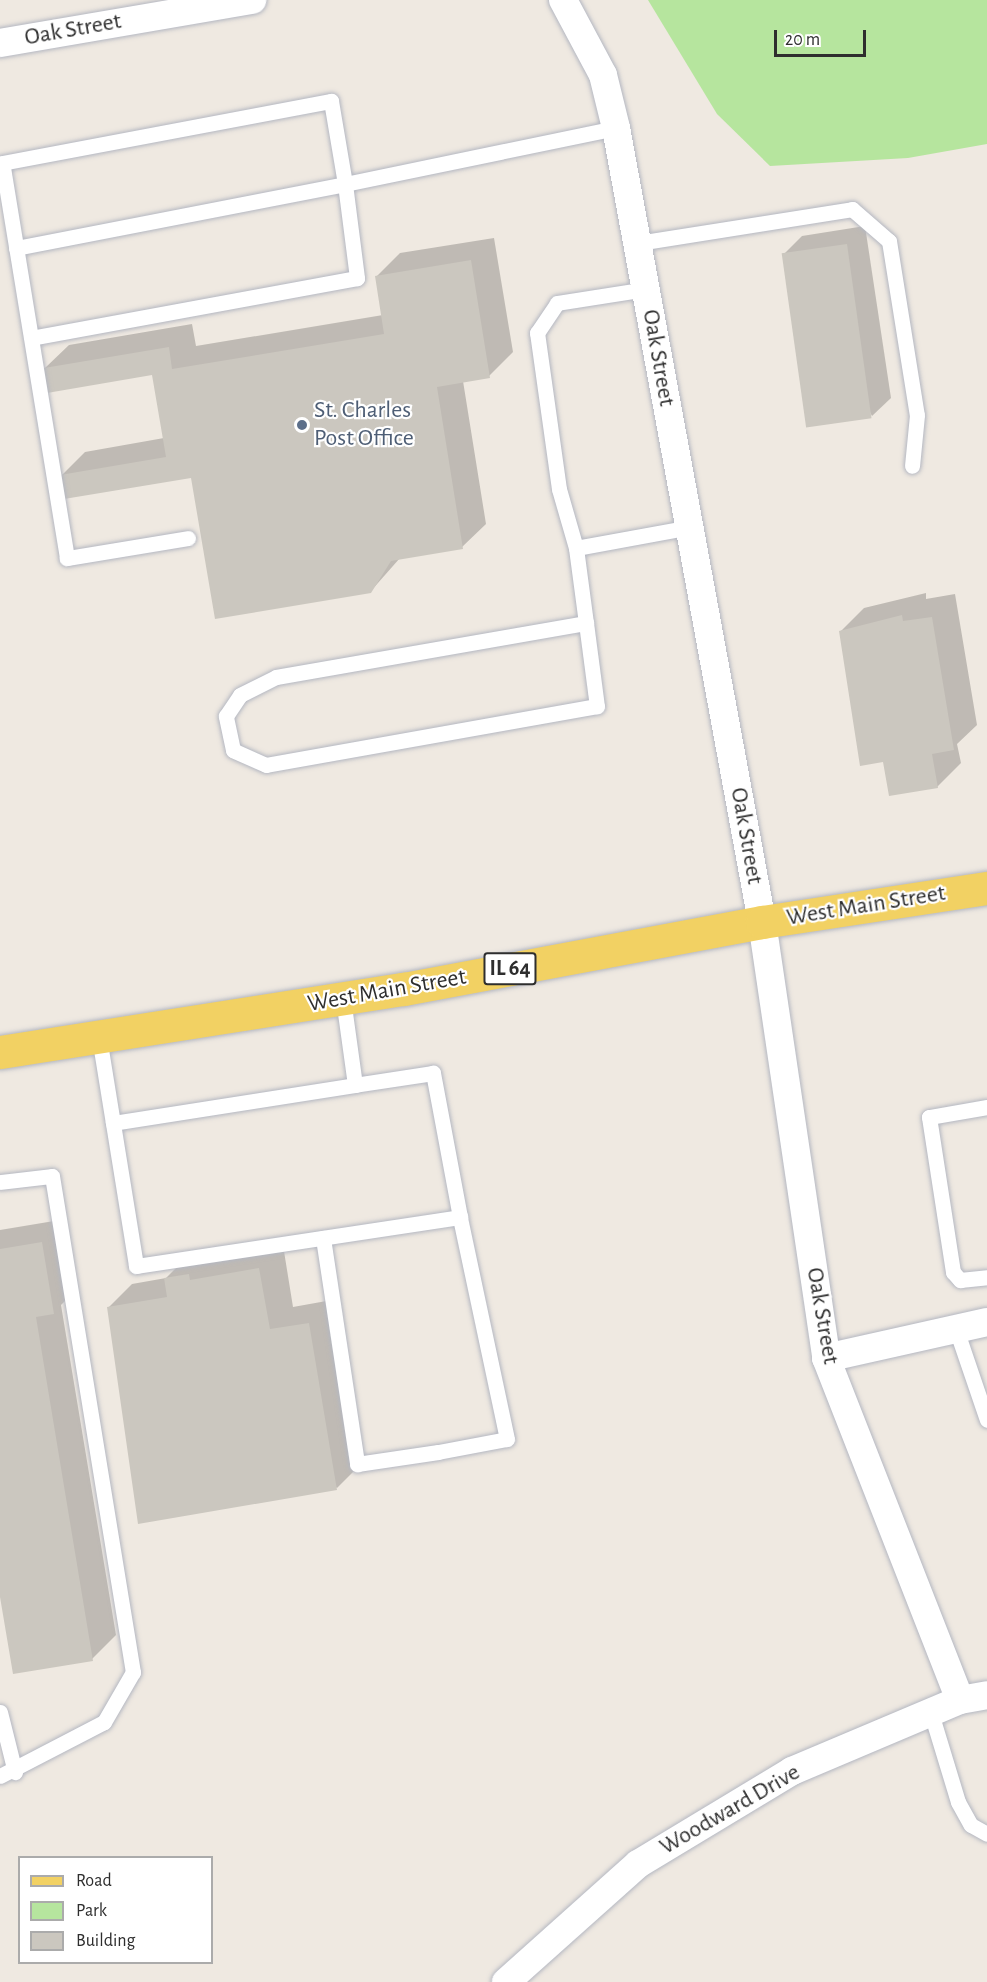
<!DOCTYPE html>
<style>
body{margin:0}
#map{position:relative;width:987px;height:1982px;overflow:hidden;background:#efe9e1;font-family:"Alegreya Sans",sans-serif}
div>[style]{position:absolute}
.green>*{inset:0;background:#b6e59e}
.shadow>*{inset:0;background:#0003}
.building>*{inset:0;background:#cbc7bf;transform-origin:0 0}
.roads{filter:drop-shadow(0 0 2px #b4b7c1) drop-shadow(0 0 2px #b4b7c1)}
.service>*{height:15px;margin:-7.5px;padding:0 7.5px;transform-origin:7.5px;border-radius:7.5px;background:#fff}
.minor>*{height:28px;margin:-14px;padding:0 14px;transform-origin:14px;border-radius:14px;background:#fff}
.primary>*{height:33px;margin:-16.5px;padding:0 16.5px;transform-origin:16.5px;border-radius:16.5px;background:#f2d163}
.dots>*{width:16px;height:16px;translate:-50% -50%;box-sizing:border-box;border:3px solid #fff;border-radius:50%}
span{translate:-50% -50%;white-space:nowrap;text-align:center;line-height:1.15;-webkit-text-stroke:4.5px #fff;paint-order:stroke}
.shield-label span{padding:2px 4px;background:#fff;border:2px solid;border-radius:4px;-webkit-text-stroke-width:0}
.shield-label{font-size:22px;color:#2e2e2e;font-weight:700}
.street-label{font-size:24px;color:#2e2e2e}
.service-label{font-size:24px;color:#4e5e75}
.left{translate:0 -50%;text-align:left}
.legend{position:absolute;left:18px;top:1856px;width:195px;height:108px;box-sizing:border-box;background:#fff;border:2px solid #ababab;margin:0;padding:8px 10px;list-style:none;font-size:18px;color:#2e2e2e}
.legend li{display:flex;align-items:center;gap:12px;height:30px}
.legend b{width:30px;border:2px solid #ababab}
.scale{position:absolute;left:774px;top:30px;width:92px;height:27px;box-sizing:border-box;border:3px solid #2e2e2e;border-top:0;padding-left:8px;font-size:18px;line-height:21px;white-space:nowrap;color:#2e2e2e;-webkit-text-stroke:4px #fff;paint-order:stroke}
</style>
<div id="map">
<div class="green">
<div style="clip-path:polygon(648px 0,987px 0,987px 144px,908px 158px,770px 166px,717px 114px)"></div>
</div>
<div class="shadow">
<div style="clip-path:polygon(865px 226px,891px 398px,872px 416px,784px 254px,802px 236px)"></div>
<div style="clip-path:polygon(494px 238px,513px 352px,489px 376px,463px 381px,486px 524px,462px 547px,400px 558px,370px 592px,193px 477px,62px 475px,85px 452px,164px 438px,153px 373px,45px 368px,69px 345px,192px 324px,196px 346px,383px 315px,376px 277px,400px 253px)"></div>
<div style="clip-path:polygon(926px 593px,926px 599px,955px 594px,977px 725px,957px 744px,961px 763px,937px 787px,885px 760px,840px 632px,864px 608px)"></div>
<div style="clip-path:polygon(66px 1219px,77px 1289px,61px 1305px,116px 1635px,92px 1659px,0 1588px,0 1230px)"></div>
<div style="clip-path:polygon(283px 1245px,293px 1307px,332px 1300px,360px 1465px,337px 1488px,108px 1308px,132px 1284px,166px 1278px,189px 1255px)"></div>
</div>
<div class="building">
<div style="left:847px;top:244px;width:176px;height:66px;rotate:82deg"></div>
<div style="clip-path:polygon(471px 260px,490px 378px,437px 387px,463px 549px,391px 561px,371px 593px,215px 619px,191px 478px,64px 499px,60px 475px,166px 457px,152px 375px,47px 393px,44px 368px,169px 347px,172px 369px,384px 334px,375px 276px)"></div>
<div style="clip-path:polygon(902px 615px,903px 621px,932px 617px,954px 750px,932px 754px,938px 788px,889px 796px,883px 762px,860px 766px,839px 631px)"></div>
<div style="clip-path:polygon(42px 1242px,54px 1314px,36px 1317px,93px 1661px,13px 1674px,0 1597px,0 1249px)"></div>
<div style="clip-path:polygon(259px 1268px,270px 1329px,309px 1323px,337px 1490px,138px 1524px,107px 1307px,167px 1297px,164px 1278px,189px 1274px,190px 1280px)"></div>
</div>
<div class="roads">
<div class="service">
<div style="left:638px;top:243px;width:217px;rotate:-9deg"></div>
<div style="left:852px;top:209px;width:49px;rotate:40.9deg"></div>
<div style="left:889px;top:241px;width:176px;rotate:80.9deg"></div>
<div style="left:917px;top:415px;width:51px;rotate:95.6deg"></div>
<div style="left:16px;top:248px;width:335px;rotate:-11deg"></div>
<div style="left:345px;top:184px;width:95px;rotate:82.7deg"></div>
<div style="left:357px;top:278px;width:331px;rotate:169.6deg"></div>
<div style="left:188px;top:538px;width:123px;rotate:170.6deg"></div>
<div style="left:67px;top:558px;width:400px;rotate:-99.3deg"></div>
<div style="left:2px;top:163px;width:335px;rotate:-10.7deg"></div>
<div style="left:331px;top:101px;width:84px;rotate:80.4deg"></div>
<div style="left:345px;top:184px;width:277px;rotate:-11.7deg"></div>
<div style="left:576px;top:548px;width:61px;rotate:-106.1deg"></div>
<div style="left:559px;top:489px;width:158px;rotate:-98deg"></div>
<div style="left:537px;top:333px;width:36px;rotate:-56deg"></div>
<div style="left:557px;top:303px;width:90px;rotate:-8.9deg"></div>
<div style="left:586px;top:623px;width:84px;rotate:82.5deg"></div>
<div style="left:597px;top:706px;width:336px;rotate:169.9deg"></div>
<div style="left:266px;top:765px;width:36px;rotate:-156deg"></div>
<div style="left:233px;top:750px;width:35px;rotate:-102deg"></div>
<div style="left:226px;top:716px;width:25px;rotate:-56deg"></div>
<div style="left:240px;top:695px;width:40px;rotate:-26.6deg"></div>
<div style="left:276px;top:677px;width:315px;rotate:-9.9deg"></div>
<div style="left:586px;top:623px;width:76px;rotate:-97.6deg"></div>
<div style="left:576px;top:548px;width:116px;rotate:-10.4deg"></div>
<div style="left:99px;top:1037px;width:232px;rotate:80.8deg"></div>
<div style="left:136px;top:1266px;width:328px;rotate:-8.6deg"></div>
<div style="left:460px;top:1217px;width:147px;rotate:-100.6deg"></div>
<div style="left:433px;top:1073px;width:79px;rotate:171.3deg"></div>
<div style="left:355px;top:1085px;width:87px;rotate:-97.9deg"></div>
<div style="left:987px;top:1107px;width:59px;rotate:170.2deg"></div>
<div style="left:929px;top:1117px;width:157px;rotate:81.2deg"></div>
<div style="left:953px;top:1272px;width:11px;rotate:49deg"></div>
<div style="left:960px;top:1280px;width:27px;rotate:-6deg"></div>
<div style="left:113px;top:1123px;width:245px;rotate:-8.9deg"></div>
<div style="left:0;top:1182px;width:52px;rotate:-6.6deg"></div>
<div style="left:52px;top:1176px;width:503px;rotate:80.73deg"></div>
<div style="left:133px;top:1672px;width:58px;rotate:120.1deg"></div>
<div style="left:104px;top:1722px;width:117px;rotate:152.6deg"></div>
<div style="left:323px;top:1238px;width:229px;rotate:81.4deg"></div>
<div style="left:357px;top:1464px;width:82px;rotate:-8.4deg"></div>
<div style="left:438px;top:1452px;width:70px;rotate:-10.7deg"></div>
<div style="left:507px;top:1439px;width:227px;rotate:-102deg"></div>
<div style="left:956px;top:1329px;width:96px;rotate:71.2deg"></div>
<div style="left:0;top:1712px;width:62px;rotate:76deg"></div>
<div style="left:931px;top:1713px;width:93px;rotate:73.1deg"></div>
<div style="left:958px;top:1802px;width:26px;rotate:61deg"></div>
<div style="left:971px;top:1825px;width:18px;rotate:29deg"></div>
</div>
<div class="minor">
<div style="left:563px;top:0;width:85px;rotate:61.9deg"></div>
<div style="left:603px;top:75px;width:55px;rotate:76.2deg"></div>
<div style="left:616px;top:128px;width:807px;rotate:79.58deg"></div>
<div style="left:762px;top:922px;width:441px;rotate:81.6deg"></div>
<div style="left:826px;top:1358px;width:367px;rotate:68.6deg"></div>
<div style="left:0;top:43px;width:256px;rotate:-9.7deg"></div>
<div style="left:826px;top:1358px;width:165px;rotate:-12.6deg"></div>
<div style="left:506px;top:1982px;width:177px;rotate:-41.8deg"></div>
<div style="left:638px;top:1864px;width:180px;rotate:-31.1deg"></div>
<div style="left:792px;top:1771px;width:182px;rotate:-22.9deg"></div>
<div style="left:960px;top:1700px;width:27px;rotate:-10deg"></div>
</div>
<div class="primary">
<div style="left:0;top:1052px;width:409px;rotate:-8.9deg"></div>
<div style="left:404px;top:989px;width:364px;rotate:-10.6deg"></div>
<div style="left:762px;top:922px;width:228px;rotate:-8.6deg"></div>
</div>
</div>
<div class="dots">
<div style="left:302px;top:425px;background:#5c6f8a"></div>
</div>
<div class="shield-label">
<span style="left:510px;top:969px">IL 64</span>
</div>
<div class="street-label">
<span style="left:73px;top:30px;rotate:-10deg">Oak Street</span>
<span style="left:658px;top:358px;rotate:80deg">Oak Street</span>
<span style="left:746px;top:836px;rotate:80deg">Oak Street</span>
<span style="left:866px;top:906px;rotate:-9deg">West Main Street</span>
<span style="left:387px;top:991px;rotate:-10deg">West Main Street</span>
<span style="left:822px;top:1316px;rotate:80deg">Oak Street</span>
<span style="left:730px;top:1810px;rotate:-30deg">Woodward Drive</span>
</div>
<div class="service-label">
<span class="left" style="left:314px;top:425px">St. Charles<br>Post Office</span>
</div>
<ul class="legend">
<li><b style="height:8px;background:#f2d163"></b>Road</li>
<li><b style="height:16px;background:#b6e59e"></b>Park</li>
<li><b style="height:16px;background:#cbc7bf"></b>Building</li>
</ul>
<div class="scale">20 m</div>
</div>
